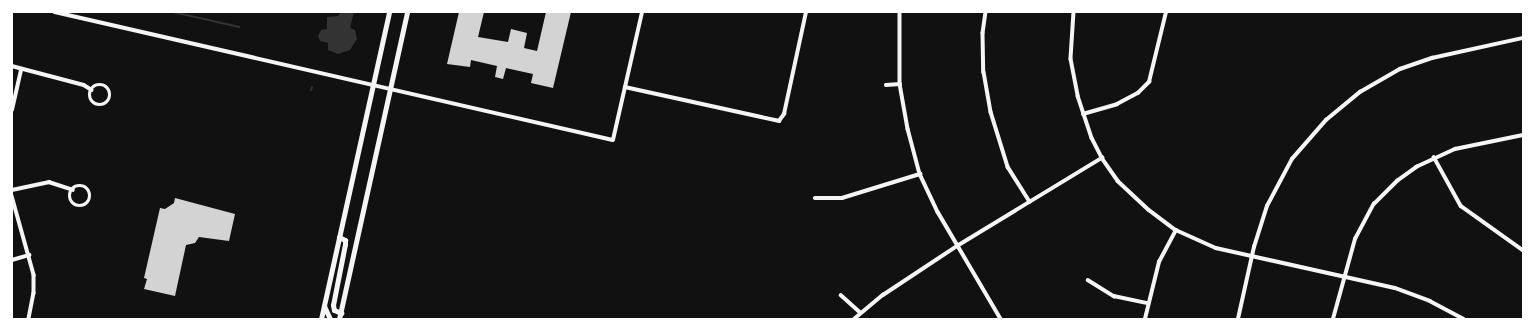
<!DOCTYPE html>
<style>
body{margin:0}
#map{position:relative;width:1535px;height:331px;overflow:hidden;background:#111;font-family:Lato,sans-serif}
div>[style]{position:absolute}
.water>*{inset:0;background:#333}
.stream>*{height:2px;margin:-1px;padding:0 1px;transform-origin:1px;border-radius:1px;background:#333}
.building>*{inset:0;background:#d3d3d3}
.minor>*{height:3.5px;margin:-1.75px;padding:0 1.75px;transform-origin:1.75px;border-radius:1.75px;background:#f5f5f5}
.minor>.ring{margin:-1.75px;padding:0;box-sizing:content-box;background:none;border:3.5px solid #f5f5f5;border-radius:50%}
.secondary>*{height:5px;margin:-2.5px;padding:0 2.5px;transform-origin:2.5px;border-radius:2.5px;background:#f5f5f5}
span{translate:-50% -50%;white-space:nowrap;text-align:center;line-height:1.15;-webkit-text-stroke:3px #fff;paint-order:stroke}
.frame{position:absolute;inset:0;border:13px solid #fff;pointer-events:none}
</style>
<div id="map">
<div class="water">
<div style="clip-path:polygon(341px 12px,354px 12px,350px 28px,355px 30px,357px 39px,350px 50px,338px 54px,328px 50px,328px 43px,320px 41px,318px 36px,321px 30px,327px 29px,327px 17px,338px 16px)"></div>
</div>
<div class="stream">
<div style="left:173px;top:12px;width:68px;rotate:12.8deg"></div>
<div style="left:311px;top:90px;width:3px;rotate:-72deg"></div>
</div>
<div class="building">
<div style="clip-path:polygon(459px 12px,484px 12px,478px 37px,508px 42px,511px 29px,527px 33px,524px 48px,537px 51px,546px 12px,571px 12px,553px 88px,531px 83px,533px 74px,506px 68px,503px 79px,495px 77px,497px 66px,471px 60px,470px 67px,447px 64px)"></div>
<div style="clip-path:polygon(175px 198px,235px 214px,229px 241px,199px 237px,195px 243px,186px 245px,175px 296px,144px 289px,147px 279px,144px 278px,160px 208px,165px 209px,174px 203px)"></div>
</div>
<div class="minor">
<div style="left:55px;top:12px;width:572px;rotate:12.92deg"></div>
<div style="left:613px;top:140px;width:131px;rotate:-77.2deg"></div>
<div style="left:900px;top:12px;width:72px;rotate:90deg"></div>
<div style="left:900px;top:84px;width:46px;rotate:79.9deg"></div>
<div style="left:908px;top:129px;width:47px;rotate:75.1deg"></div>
<div style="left:920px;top:174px;width:42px;rotate:64.7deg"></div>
<div style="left:938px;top:212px;width:124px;rotate:59.5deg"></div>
<div style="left:986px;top:12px;width:21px;rotate:98deg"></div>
<div style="left:983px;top:33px;width:39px;rotate:89deg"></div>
<div style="left:984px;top:72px;width:41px;rotate:80.1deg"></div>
<div style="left:991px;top:112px;width:58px;rotate:72.8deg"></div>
<div style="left:1008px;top:167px;width:41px;rotate:57.8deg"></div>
<div style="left:1074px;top:12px;width:47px;rotate:93.7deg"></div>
<div style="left:1071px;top:59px;width:38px;rotate:79deg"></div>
<div style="left:1078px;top:96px;width:44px;rotate:71.6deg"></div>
<div style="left:1092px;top:138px;width:22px;rotate:63deg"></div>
<div style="left:1102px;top:158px;width:28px;rotate:55deg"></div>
<div style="left:1118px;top:181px;width:42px;rotate:43.1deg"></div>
<div style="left:1149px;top:210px;width:34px;rotate:37deg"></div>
<div style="left:1176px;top:230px;width:44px;rotate:24.2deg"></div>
<div style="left:1216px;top:248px;width:183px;rotate:12.6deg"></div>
<div style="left:1395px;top:288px;width:37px;rotate:20deg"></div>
<div style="left:1430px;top:301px;width:38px;rotate:28deg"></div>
<div style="left:12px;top:66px;width:74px;rotate:14.8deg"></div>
<div style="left:84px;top:85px;width:9px;rotate:32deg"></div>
<div style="left:886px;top:85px;width:14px;rotate:-4deg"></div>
<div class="ring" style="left:90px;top:85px;width:16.5px;height:16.5px"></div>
<div style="left:625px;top:87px;width:158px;rotate:12.4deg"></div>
<div style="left:779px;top:121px;width:9px;rotate:-54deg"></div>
<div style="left:784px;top:114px;width:104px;rotate:-77.8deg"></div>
<div style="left:12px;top:110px;width:41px;rotate:-77.3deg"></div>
<div style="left:1083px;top:114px;width:35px;rotate:-16deg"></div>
<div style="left:1117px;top:104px;width:24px;rotate:-28deg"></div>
<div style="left:1138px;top:93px;width:16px;rotate:-45deg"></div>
<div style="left:1149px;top:82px;width:72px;rotate:-76.3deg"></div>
<div style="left:1434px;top:157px;width:56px;rotate:61.1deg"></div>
<div style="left:1461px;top:206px;width:76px;rotate:35.4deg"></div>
<div class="ring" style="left:70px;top:186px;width:16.5px;height:16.5px"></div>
<div style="left:12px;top:190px;width:38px;rotate:-12deg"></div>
<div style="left:49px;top:182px;width:25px;rotate:18deg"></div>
<div style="left:12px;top:196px;width:82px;rotate:74.4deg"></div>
<div style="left:34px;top:275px;width:18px;rotate:90deg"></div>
<div style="left:34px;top:293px;width:26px;rotate:101deg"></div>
<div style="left:815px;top:198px;width:27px"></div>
<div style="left:842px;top:198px;width:82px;rotate:-17.1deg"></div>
<div style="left:12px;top:260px;width:18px;rotate:-16deg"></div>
<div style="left:1088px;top:280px;width:31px;rotate:32deg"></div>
<div style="left:1114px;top:296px;width:35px;rotate:12deg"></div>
<div style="left:841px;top:295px;width:25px;rotate:42deg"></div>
<div style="left:854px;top:319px;width:38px;rotate:-40deg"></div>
<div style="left:883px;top:295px;width:89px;rotate:-33.5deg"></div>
<div style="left:957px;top:246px;width:170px;rotate:-31.3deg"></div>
<div style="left:1145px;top:319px;width:59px;rotate:-76.2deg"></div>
<div style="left:1159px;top:262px;width:36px;rotate:-62deg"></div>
<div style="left:1238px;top:319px;width:74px;rotate:-77.5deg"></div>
<div style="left:1254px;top:247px;width:43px;rotate:-72.4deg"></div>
<div style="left:1267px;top:206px;width:53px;rotate:-62deg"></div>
<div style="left:1292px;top:159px;width:52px;rotate:-48.9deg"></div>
<div style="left:1326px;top:120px;width:44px;rotate:-39.5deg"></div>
<div style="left:1360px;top:92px;width:46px;rotate:-29.9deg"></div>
<div style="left:1400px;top:69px;width:34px;rotate:-19deg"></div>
<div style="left:1432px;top:58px;width:93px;rotate:-12.4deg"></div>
<div style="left:1333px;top:319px;width:83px;rotate:-74.6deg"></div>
<div style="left:1355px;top:239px;width:40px;rotate:-62deg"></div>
<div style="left:1374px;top:204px;width:33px;rotate:-45deg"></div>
<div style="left:1397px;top:181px;width:24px;rotate:-36deg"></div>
<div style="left:1416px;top:167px;width:43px;rotate:-24.8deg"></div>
<div style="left:1455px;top:149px;width:69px;rotate:-11.6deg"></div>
</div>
<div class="secondary">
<div style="left:339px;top:237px;width:7px;rotate:27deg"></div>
<div style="left:345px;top:240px;width:4px;rotate:90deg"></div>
<div style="left:345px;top:244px;width:62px;rotate:101.1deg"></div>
<div style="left:333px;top:305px;width:5px;rotate:79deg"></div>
<div style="left:334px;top:310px;width:8px;rotate:23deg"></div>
<div style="left:324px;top:306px;width:14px;rotate:65deg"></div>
<div style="left:321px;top:319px;width:314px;rotate:-77.5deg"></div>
<div style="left:339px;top:319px;width:314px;rotate:-77.5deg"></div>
</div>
<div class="frame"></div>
</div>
